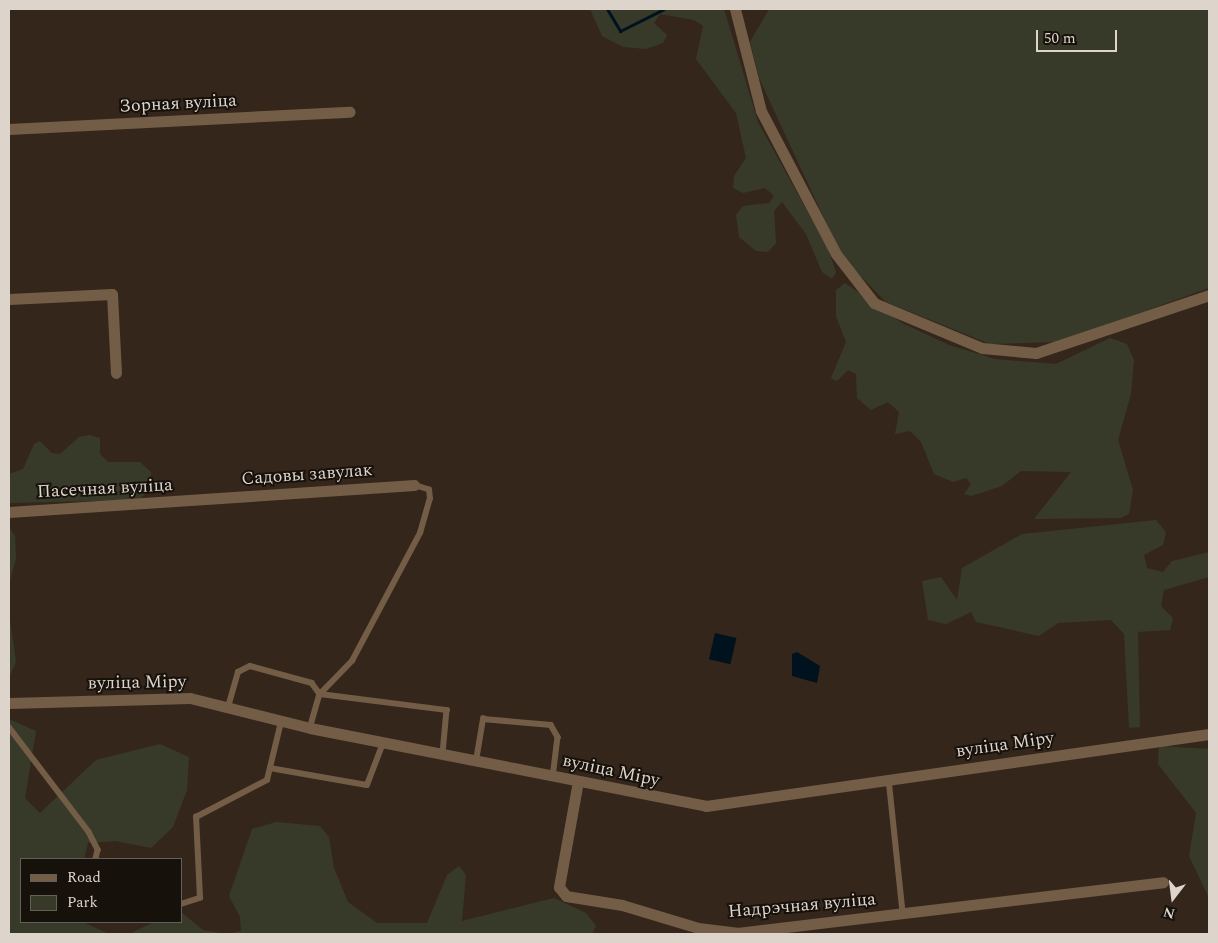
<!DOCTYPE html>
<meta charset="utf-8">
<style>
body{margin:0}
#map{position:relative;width:1218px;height:943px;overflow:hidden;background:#35261b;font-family:Spectral,serif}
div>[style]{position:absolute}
.green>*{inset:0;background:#383a29}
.water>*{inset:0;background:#00121e;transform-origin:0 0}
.stream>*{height:3px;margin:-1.5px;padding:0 1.5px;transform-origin:1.5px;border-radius:1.5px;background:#00121e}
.service>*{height:5.5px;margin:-2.75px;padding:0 2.75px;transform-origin:2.75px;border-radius:2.75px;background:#735d46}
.minor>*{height:11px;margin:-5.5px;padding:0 5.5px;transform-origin:5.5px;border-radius:5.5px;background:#735d46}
span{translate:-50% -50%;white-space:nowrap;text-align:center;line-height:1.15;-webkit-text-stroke:4px #17110c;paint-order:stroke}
.street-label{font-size:18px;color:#ddd4cc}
.frame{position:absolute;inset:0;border:10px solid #ddd4cc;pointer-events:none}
.legend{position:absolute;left:20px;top:858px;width:162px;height:65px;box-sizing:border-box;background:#17110c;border:1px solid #665f59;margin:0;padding:6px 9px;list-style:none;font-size:15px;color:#ddd4cc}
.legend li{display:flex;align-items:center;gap:10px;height:25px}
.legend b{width:25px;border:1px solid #665f59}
.north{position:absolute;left:1148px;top:873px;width:50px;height:50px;-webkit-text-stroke:4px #17110c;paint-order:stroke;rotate:195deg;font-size:14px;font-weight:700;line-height:20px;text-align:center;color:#ddd4cc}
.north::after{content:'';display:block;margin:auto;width:18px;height:22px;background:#ddd4cc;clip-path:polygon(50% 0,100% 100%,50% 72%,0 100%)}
.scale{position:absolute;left:1036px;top:30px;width:81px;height:22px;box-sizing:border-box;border:2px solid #ddd4cc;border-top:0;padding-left:6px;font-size:15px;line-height:18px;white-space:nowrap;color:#ddd4cc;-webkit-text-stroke:4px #17110c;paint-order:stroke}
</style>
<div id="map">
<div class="green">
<div style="clip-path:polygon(590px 9px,724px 9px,758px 122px,828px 249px,836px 272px,832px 279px,822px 272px,806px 234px,782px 202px,774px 211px,776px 243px,768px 252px,756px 251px,739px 237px,736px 215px,743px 206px,769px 203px,774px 196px,765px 188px,743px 193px,733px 188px,734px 176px,746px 158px,736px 113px,696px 59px,703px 26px,694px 20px,660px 14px,654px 23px,667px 35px,663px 43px,646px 49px,623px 47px,602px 36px)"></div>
<div style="clip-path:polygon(769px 9px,1209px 9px,1209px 288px,1058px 342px,990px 344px,886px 302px,842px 257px,759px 78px,750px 42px)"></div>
<div style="clip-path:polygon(845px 283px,902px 323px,949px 345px,995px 359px,1056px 364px,1110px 338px,1127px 344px,1134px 360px,1131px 394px,1118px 440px,1133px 490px,1129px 514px,1121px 518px,1034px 519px,1071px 472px,1021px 471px,1002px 486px,971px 496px,964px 494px,971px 484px,966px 478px,953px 482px,934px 474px,921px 442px,910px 431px,895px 434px,899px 412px,888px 402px,871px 410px,857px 398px,856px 374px,848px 370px,837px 381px,831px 378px,846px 342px,836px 316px,836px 290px)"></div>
<div style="clip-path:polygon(90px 435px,100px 438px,100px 454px,108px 462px,140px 462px,151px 472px,150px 489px,139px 500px,9px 503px,9px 474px,23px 469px,34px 444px,40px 441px,52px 453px,60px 454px,79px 437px)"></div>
<div style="clip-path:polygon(1156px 520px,1166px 532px,1163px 545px,1144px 555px,1147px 568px,1163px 572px,1172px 561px,1209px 552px,1209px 577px,1164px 590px,1161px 606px,1173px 618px,1170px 630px,1138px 632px,1140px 727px,1129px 728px,1124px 634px,1111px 620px,1058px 623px,1039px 636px,976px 622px,971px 612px,946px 624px,928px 620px,922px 581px,941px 577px,957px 600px,962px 568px,1022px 534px)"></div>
<div style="clip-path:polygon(9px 527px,15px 536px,16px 558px,9px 585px)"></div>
<div style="clip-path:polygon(9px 612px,16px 662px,9px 678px)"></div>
<div style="clip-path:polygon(9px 719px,36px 731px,25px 798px,40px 813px,96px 760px,160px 744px,189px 757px,187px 790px,173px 827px,151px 848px,116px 841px,88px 843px,84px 859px,21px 859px,21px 922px,83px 922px,109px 934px,9px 934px)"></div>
<div style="clip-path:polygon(1159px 746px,1209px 749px,1209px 898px,1189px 856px,1196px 813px,1158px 764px)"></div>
<div style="clip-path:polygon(276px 822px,320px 826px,329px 837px,334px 868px,348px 902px,377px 923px,427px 923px,447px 875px,459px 866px,466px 875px,462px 921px,554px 898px,586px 913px,596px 926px,592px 934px,228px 934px,241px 931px,240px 917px,229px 896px,252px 829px)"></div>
<div style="clip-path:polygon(181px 912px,203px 930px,226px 934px,129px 934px,154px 922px,181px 922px)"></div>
</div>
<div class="water">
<div style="left:715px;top:633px;width:22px;height:27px;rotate:13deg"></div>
<div style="clip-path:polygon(797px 652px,820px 666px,817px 683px,792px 676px,792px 654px)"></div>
</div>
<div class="stream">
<div style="left:607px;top:9px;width:26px;rotate:59deg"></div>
<div style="left:620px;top:31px;width:49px;rotate:-26.6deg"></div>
</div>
<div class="service">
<div style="left:320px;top:694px;width:46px;rotate:-45.9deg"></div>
<div style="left:352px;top:661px;width:145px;rotate:-62deg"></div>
<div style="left:420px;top:533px;width:35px;rotate:-74deg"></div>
<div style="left:430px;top:499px;width:9px;rotate:-96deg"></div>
<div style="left:429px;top:490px;width:16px;rotate:-162deg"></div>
<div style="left:320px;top:694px;width:128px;rotate:7.2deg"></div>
<div style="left:447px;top:710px;width:44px;rotate:95.2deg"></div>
<div style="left:228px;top:707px;width:36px;rotate:-74deg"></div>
<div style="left:238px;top:672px;width:13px;rotate:-27deg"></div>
<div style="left:250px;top:666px;width:64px;rotate:15.3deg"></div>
<div style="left:312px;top:683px;width:14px;rotate:54deg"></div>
<div style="left:320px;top:694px;width:35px;rotate:106deg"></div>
<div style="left:9px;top:727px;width:132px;rotate:52.7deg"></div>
<div style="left:89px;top:832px;width:20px;rotate:63deg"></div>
<div style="left:98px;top:850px;width:9px;rotate:103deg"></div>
<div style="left:476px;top:761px;width:43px;rotate:-80.5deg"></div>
<div style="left:483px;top:719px;width:68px;rotate:5deg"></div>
<div style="left:551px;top:725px;width:14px;rotate:60deg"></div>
<div style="left:558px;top:737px;width:39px;rotate:97deg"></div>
<div style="left:270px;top:768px;width:98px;rotate:9.9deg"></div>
<div style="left:367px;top:785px;width:45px;rotate:-69.1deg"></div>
<div style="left:889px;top:779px;width:135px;rotate:84deg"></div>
<div style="left:181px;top:904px;width:20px;rotate:-18deg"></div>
<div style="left:200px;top:898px;width:81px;rotate:-92.8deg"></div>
<div style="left:196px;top:817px;width:80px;rotate:-27.5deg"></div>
<div style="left:267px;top:780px;width:60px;rotate:-76.4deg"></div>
</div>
<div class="minor">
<div style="left:735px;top:9px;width:105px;rotate:75.7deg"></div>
<div style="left:761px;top:111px;width:161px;rotate:62.3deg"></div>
<div style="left:836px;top:254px;width:62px;rotate:52.2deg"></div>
<div style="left:874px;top:303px;width:117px;rotate:22.6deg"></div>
<div style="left:982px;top:348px;width:54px;rotate:5.3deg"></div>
<div style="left:1036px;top:353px;width:182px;rotate:-18.5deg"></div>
<div style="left:9px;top:129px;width:341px;rotate:-2.9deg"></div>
<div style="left:9px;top:299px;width:103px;rotate:-2.8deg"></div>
<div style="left:112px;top:294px;width:79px;rotate:87.1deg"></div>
<div style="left:9px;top:512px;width:406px;rotate:-3.8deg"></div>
<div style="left:9px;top:703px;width:181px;rotate:-1.6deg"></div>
<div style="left:190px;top:698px;width:124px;rotate:14deg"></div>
<div style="left:310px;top:728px;width:404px;rotate:11.1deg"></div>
<div style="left:706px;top:806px;width:508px;rotate:-8.15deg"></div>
<div style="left:578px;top:781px;width:108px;rotate:100.2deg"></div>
<div style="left:559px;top:887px;width:11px;rotate:52deg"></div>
<div style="left:566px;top:896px;width:57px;rotate:9.1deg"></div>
<div style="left:622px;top:905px;width:79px;rotate:16.8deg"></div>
<div style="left:698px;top:928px;width:39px;rotate:7deg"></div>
<div style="left:737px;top:933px;width:429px;rotate:-6.8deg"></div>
</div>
<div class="street-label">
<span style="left:178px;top:104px;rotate:-3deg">Зорная вуліца</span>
<span style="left:307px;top:475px;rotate:-4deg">Садовы завулак</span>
<span style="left:105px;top:489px;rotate:-3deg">Пасечная вуліца</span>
<span style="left:137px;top:683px;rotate:-1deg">вуліца Міру</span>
<span style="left:1005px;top:745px;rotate:-8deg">вуліца Міру</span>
<span style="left:611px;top:771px;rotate:12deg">вуліца Міру</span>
<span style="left:802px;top:906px;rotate:-5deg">Надрэчная вуліца</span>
</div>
<div class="frame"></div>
<ul class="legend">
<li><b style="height:6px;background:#735d46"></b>Road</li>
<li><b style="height:14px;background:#383a29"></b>Park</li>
</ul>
<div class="north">N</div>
<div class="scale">50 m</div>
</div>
